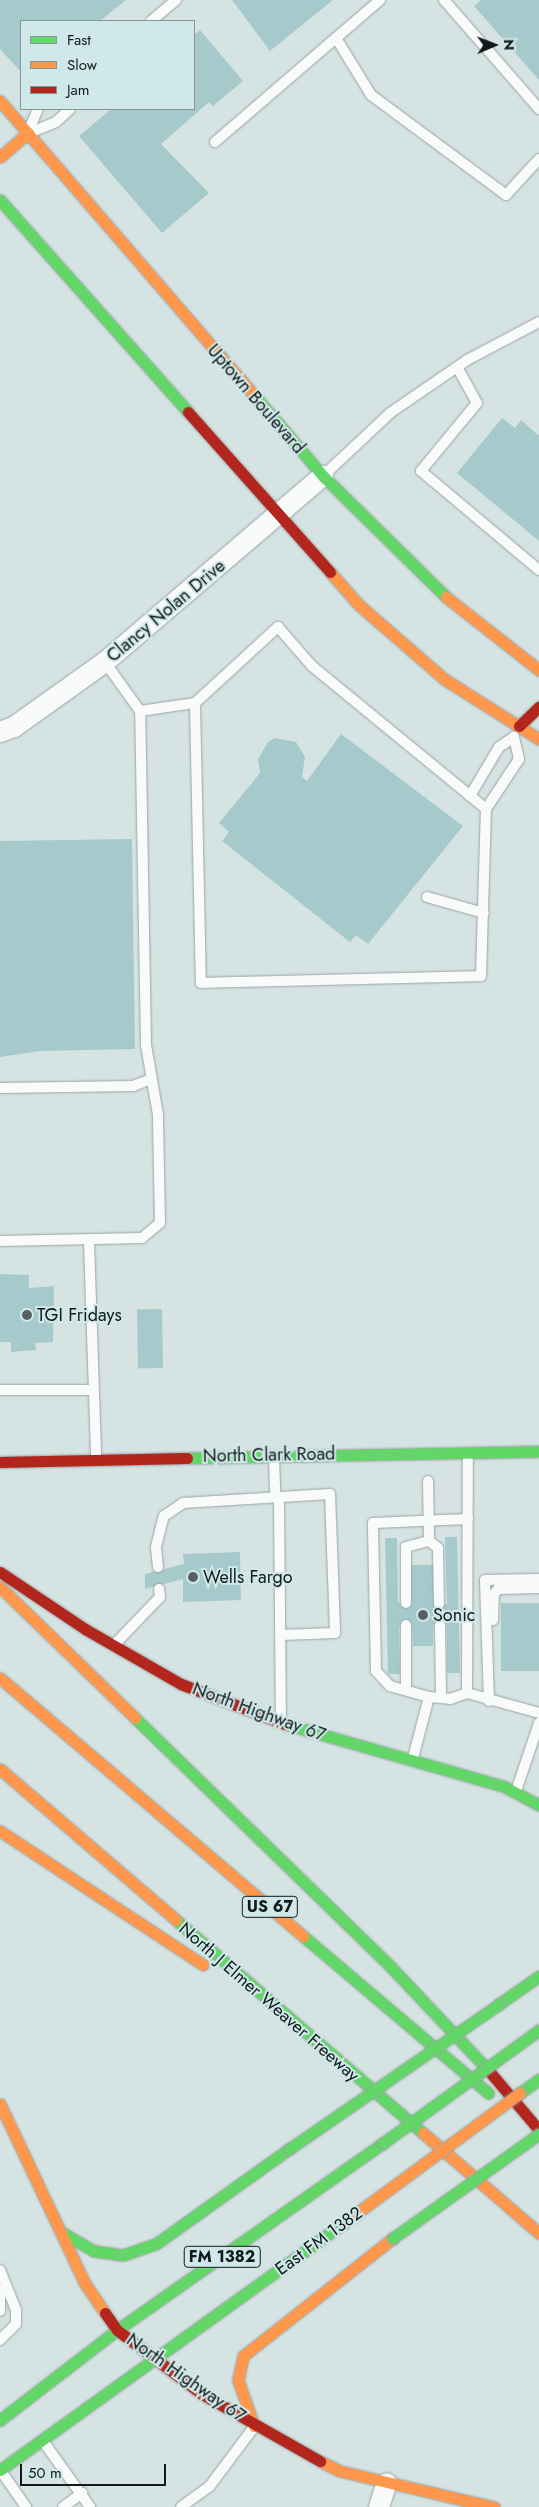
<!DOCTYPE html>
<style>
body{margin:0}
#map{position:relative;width:539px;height:2507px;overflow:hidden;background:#d6e3e3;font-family:Jost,sans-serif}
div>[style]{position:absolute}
.building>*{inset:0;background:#a6cacb;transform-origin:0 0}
.roads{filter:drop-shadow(0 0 1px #9aa4a4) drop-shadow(0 0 1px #9aa4a4)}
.lane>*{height:10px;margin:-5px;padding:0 5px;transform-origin:5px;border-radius:5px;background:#f9fbfb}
.street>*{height:20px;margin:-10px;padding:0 10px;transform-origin:10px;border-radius:10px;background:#f9fbfb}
.fast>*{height:11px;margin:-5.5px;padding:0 5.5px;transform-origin:5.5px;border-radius:5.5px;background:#63d668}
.slow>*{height:11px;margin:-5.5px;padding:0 5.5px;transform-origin:5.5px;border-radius:5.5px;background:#ff974d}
.jam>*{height:11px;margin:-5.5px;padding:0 5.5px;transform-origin:5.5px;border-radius:5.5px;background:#b3261e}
.bridges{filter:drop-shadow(0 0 1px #9aa4a4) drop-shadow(0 0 1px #9aa4a4)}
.fast-bridge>*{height:11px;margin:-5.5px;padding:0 5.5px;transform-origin:5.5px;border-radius:5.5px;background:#63d668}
.slow-bridge>*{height:11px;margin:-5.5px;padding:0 5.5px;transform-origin:5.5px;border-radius:5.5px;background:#ff974d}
.dots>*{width:14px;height:14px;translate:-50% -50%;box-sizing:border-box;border:2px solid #d0e8e9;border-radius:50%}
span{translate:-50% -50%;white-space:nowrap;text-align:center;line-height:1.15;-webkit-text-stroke:4px #d0e8e9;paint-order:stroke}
.shield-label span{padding:1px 4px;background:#d0e8e9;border:1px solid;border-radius:4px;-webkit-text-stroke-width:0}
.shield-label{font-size:16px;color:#111a1a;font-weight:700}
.street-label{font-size:18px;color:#111a1a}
.poi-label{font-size:18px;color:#111a1a}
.left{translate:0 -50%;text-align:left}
.legend{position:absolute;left:20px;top:20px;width:175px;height:90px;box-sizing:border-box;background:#d0e8e9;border:1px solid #849696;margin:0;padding:6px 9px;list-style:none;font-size:15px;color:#111a1a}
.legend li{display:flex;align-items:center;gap:10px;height:25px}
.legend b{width:25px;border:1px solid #849696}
.north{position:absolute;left:469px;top:20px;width:50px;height:50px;-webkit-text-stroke:4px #d0e8e9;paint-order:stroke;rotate:89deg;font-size:14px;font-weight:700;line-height:20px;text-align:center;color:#111a1a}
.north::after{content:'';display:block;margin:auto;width:18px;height:22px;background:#111a1a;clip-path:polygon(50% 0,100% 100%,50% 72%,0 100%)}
.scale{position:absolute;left:20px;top:2464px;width:146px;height:22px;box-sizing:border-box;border:2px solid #111a1a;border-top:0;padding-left:6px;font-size:15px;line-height:18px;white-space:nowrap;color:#111a1a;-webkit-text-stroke:4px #d0e8e9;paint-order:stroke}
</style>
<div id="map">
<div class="building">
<div style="clip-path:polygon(0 0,126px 0,100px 21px,21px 21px,21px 72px,0 49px)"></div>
<div style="clip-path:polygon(232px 0,333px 0,270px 51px)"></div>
<div style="clip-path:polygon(481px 0,539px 0,539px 80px,474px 6px)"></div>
<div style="clip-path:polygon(200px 30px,243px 81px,213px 106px,209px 102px,161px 144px,209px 193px,162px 233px,79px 136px,111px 109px,194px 109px,194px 35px)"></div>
<div style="clip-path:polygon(502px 418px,515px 428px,521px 420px,539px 436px,539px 541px,457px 473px)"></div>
<div style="clip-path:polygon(341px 734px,463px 826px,368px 944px,356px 935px,350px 942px,222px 841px,229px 832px,219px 823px,260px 773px,258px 759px,268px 742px,275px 738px,296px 742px,305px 757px,302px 777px,307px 781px)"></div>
<div style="clip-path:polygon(132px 839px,135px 1049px,40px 1051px,0 1057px,0 841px)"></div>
<div style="clip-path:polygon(0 1274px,29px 1275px,29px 1288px,54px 1286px,53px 1342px,35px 1343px,36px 1350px,11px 1352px,11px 1342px,0 1342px)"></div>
<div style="left:162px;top:1309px;width:59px;height:25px;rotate:89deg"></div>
<div style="clip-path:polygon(445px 1537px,457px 1537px,460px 1673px,447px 1673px,447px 1625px,433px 1625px,433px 1646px,413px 1646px,412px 1625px,399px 1626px,400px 1674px,388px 1674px,385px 1538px,397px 1538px,398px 1603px,411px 1603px,410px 1565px,433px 1565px,434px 1604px,447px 1604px)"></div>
<div style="clip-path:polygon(240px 1552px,241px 1600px,183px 1602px,183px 1579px,145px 1589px,145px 1574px,184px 1564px,183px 1554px)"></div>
<div style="left:539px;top:1603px;width:68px;height:38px;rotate:90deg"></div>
</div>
<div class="roads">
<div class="lane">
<div style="left:380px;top:0;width:58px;rotate:139.2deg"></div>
<div style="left:336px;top:38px;width:67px;rotate:58.4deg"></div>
<div style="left:371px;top:95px;width:168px;rotate:36.5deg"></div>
<div style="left:506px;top:195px;width:49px;rotate:-47.5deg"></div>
<div style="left:444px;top:0;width:145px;rotate:48.9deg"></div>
<div style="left:151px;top:21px;width:33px;rotate:-40deg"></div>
<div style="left:29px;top:130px;width:23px;rotate:-67deg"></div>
<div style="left:29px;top:133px;width:29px;rotate:-22deg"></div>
<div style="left:56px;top:122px;width:19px;rotate:-43deg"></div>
<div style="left:215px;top:142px;width:160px;rotate:-40.7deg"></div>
<div style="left:457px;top:367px;width:41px;rotate:60.9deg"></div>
<div style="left:477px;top:403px;width:88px;rotate:129.5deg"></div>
<div style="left:421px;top:471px;width:154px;rotate:40deg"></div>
<div style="left:323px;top:476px;width:92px;rotate:-43.2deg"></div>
<div style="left:390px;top:413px;width:93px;rotate:-34.5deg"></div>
<div style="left:467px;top:360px;width:81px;rotate:-27.8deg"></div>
<div style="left:195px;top:703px;width:280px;rotate:88.8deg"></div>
<div style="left:201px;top:983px;width:280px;rotate:-1.4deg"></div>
<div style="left:481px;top:976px;width:167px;rotate:-88.3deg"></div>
<div style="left:486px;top:809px;width:60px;rotate:-56.6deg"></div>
<div style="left:519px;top:759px;width:23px;rotate:-103deg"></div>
<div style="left:514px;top:737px;width:18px;rotate:146deg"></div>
<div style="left:499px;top:747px;width:57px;rotate:120.6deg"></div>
<div style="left:140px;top:711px;width:56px;rotate:-8.3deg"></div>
<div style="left:195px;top:703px;width:113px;rotate:-42.5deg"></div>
<div style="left:278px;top:627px;width:52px;rotate:48.9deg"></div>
<div style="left:312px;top:666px;width:225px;rotate:39.4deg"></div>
<div style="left:427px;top:897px;width:59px;rotate:15.7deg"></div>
<div style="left:0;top:1088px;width:133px;rotate:-0.9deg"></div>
<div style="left:133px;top:1086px;width:19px;rotate:-21deg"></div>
<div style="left:0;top:1241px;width:142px;rotate:-1.2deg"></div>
<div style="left:142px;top:1238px;width:23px;rotate:-40deg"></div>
<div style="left:160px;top:1223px;width:108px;rotate:-91.1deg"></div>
<div style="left:158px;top:1115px;width:71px;rotate:-99.7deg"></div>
<div style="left:146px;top:1045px;width:334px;rotate:-91deg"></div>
<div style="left:140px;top:711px;width:60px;rotate:-125.5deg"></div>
<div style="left:89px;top:1242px;width:216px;rotate:88.1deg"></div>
<div style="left:0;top:1390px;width:91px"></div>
<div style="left:274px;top:1458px;width:38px;rotate:88deg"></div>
<div style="left:275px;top:1496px;width:6px;rotate:51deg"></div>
<div style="left:279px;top:1501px;width:219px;rotate:89.5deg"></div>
<div style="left:428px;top:1481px;width:60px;rotate:89deg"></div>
<div style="left:158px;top:1567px;width:20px;rotate:-96deg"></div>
<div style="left:156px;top:1547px;width:32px;rotate:-76deg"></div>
<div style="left:164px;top:1516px;width:23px;rotate:-34deg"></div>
<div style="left:183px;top:1503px;width:147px;rotate:-3.5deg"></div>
<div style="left:330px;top:1494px;width:139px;rotate:87.9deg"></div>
<div style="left:335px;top:1633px;width:54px;rotate:177.9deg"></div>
<div style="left:406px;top:1603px;width:56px;rotate:-90deg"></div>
<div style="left:406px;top:1547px;width:24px;rotate:-15deg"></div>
<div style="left:429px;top:1541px;width:11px;rotate:38deg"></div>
<div style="left:438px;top:1548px;width:56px;rotate:89deg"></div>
<div style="left:493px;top:1620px;width:26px;rotate:-88deg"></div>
<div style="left:494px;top:1594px;width:6px;rotate:-51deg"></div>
<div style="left:498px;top:1589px;width:41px;rotate:-1.4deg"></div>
<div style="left:406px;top:1625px;width:65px;rotate:90deg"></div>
<div style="left:440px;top:1625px;width:73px;rotate:89.2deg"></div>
<div style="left:114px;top:1645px;width:66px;rotate:-46.2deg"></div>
<div style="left:160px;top:1597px;width:8px;rotate:-97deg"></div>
<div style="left:467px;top:1693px;width:240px;rotate:-89.8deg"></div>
<div style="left:429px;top:1697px;width:41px;rotate:-164.2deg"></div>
<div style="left:390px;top:1686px;width:21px;rotate:-133deg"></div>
<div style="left:376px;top:1671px;width:148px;rotate:-91.2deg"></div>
<div style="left:373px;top:1523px;width:95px;rotate:-2.4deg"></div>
<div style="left:489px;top:1701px;width:121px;rotate:-91.9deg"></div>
<div style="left:485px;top:1580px;width:54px;rotate:-1.1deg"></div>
<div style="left:413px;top:1758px;width:63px;rotate:-75.3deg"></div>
<div style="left:429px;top:1697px;width:21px;rotate:5deg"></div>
<div style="left:450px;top:1699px;width:18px;rotate:-19deg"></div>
<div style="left:467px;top:1693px;width:75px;rotate:15.5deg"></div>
<div style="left:516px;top:1791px;width:72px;rotate:-71.3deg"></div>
<div style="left:0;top:2270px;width:43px;rotate:68.2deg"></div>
<div style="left:16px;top:2310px;width:14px;rotate:90deg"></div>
<div style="left:16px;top:2324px;width:23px;rotate:135deg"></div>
<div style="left:0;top:2290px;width:21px;rotate:90deg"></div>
<div style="left:43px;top:2441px;width:81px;rotate:54.5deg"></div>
<div style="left:1px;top:2471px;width:44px;rotate:55.2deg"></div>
<div style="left:63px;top:2507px;width:24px;rotate:-36deg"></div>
<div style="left:181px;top:2507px;width:34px;rotate:-36deg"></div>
<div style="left:209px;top:2487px;width:75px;rotate:-53.1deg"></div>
</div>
<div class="street">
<div style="left:0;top:732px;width:15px;rotate:-20deg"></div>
<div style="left:14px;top:727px;width:112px;rotate:-35.5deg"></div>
<div style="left:105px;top:662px;width:287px;rotate:-40.5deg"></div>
<div style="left:379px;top:2507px;width:25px;rotate:-72deg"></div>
</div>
<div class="fast">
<div style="left:0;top:200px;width:283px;rotate:48.4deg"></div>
<div style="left:253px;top:394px;width:108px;rotate:49.5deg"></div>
<div style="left:323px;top:476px;width:173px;rotate:44.5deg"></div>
<div style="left:187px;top:1458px;width:352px;rotate:-1.1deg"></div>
<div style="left:135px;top:1718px;width:356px;rotate:44.2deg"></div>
<div style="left:390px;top:1966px;width:144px;rotate:46.7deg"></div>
<div style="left:285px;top:1724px;width:227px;rotate:15.9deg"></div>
<div style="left:503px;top:1786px;width:41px;rotate:27.8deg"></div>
<div style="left:176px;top:1920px;width:326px;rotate:40.8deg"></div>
<div style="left:303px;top:1936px;width:243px;rotate:40.3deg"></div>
<div style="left:499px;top:2004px;width:49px;rotate:-35deg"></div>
<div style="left:520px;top:2093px;width:24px;rotate:-36deg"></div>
<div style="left:61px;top:2232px;width:38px;rotate:30deg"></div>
<div style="left:94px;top:2251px;width:29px;rotate:8deg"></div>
<div style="left:123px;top:2255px;width:36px;rotate:-19deg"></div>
<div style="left:157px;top:2243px;width:162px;rotate:-35.5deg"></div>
<div style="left:0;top:2420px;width:148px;rotate:-37.6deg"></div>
<div style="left:117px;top:2330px;width:325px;rotate:-35.1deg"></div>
<div style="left:0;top:2470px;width:440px;rotate:-35.7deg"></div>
</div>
<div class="slow">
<div style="left:0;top:101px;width:387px;rotate:49.2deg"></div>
<div style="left:0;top:157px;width:37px;rotate:-41deg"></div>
<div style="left:330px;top:572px;width:44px;rotate:48.7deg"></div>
<div style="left:359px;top:605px;width:113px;rotate:41deg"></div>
<div style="left:444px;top:679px;width:112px;rotate:32.3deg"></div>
<div style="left:446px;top:597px;width:118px;rotate:38.1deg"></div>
<div style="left:0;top:1587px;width:188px;rotate:44.1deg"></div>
<div style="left:0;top:1678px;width:398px;rotate:40.4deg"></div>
<div style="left:0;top:1769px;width:232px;rotate:40.6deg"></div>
<div style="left:0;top:1831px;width:243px;rotate:33.4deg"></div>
<div style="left:0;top:2104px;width:197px;rotate:64.7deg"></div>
<div style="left:84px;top:2282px;width:37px;rotate:56deg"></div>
<div style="left:423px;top:2133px;width:153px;rotate:40.8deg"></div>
<div style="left:254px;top:2426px;width:49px;rotate:-109.2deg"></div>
<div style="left:238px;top:2380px;width:25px;rotate:-78deg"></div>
<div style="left:243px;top:2356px;width:191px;rotate:-38.2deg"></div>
<div style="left:320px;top:2461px;width:22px;rotate:27deg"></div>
<div style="left:340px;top:2471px;width:158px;rotate:13.2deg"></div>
</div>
<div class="jam">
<div style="left:188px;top:412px;width:214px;rotate:48.4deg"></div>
<div style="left:519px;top:726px;width:28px;rotate:-44deg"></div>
<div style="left:0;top:1462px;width:187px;rotate:-1.2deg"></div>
<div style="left:0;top:1572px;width:102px;rotate:33.8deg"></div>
<div style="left:85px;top:1629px;width:111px;rotate:29.8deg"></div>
<div style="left:181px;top:1684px;width:111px;rotate:21deg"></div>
<div style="left:489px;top:2071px;width:77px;rotate:49.7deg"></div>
<div style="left:105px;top:2313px;width:21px;rotate:55deg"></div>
<div style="left:117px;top:2330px;width:106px;rotate:37deg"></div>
<div style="left:202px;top:2394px;width:136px;rotate:29.6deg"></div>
</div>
</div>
<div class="bridges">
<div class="fast-bridge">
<div style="left:383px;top:2143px;width:193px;rotate:-35.9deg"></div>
<div style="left:289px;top:2149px;width:255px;rotate:-34.6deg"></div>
<div style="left:393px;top:2238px;width:179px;rotate:-35.5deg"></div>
</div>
<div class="slow-bridge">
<div style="left:357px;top:2213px;width:202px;rotate:-36.4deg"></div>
</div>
</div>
<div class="dots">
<div style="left:27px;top:1315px;background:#566060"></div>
<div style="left:193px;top:1577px;background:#566060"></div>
<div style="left:423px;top:1615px;background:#566060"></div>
</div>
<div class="shield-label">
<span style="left:270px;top:1907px">US 67</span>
<span style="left:222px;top:2257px">FM 1382</span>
</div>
<div class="street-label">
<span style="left:256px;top:399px;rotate:49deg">Uptown Boulevard</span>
<span style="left:166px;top:611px;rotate:-40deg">Clancy Nolan Drive</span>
<span style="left:269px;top:1455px;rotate:-1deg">North Clark Road</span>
<span style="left:259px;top:1712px;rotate:20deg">North Highway 67</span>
<span style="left:269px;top:2002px;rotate:41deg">North J Elmer Weaver Freeway</span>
<span style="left:319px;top:2241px;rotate:-36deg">East FM 1382</span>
<span style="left:186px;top:2378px;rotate:35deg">North Highway 67</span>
</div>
<div class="poi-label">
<span class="left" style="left:37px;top:1315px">TGI Fridays</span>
<span class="left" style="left:203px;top:1577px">Wells Fargo</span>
<span class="left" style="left:433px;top:1615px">Sonic</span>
</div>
<ul class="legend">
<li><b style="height:6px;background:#63d668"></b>Fast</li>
<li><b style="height:6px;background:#ff974d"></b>Slow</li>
<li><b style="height:6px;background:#b3261e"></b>Jam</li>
</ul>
<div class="north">N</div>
<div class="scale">50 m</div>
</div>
